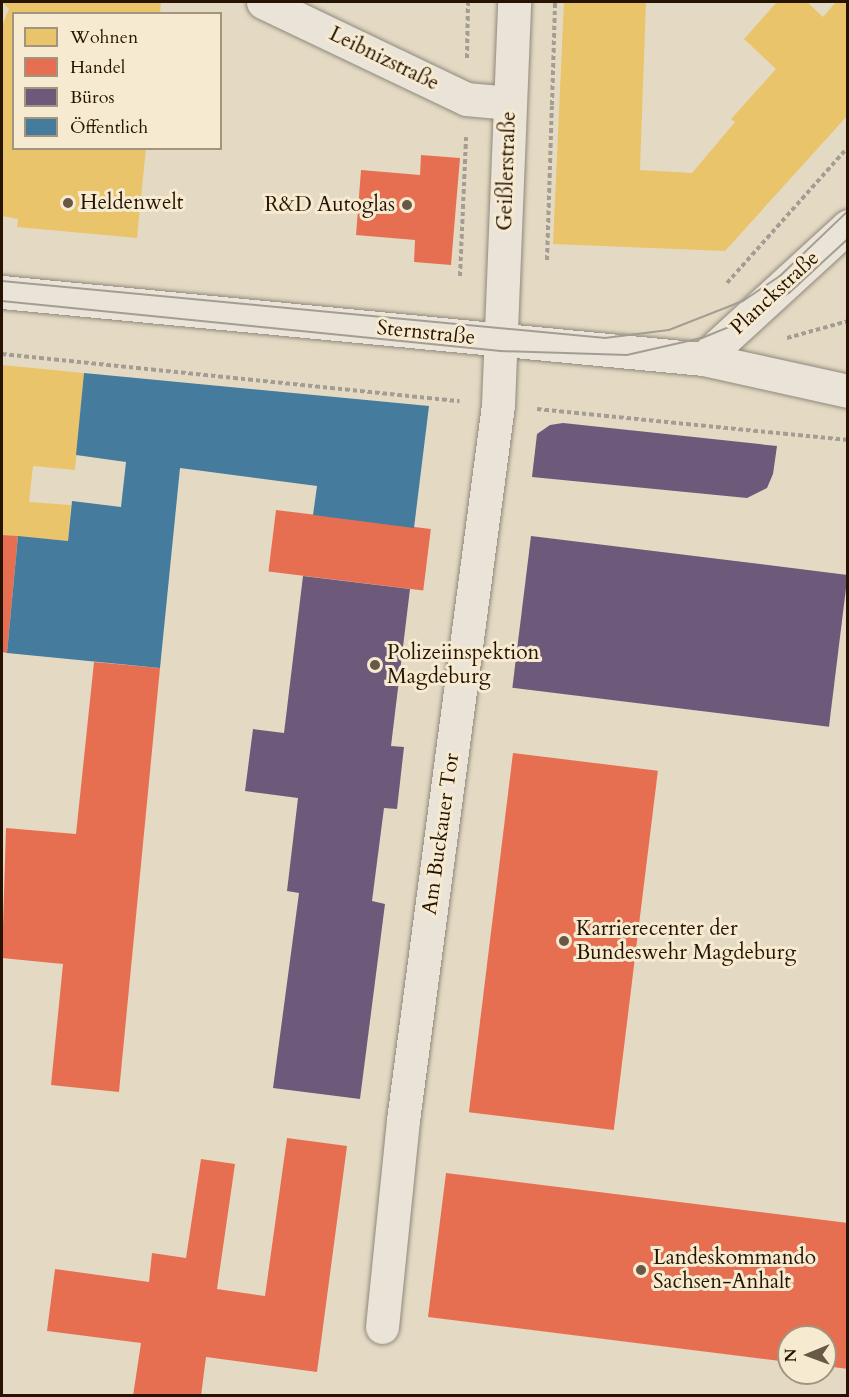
<!DOCTYPE html>
<meta charset="utf-8">
<style>
body{margin:0}
#map{position:relative;width:849px;height:1397px;overflow:hidden;background:#e4dac4;font-family:Cardo,serif}
div>[style]{position:absolute}
.homes>*{inset:0;background:#e9c46a}
.shops>*{inset:0;background:#e76f51;transform-origin:0 0}
.offices>*{inset:0;background:#6d597a;transform-origin:0 0}
.public>*{inset:0;background:#457b9d}
.path>*{height:4px;margin-top:-2px;transform-origin:0;background:repeating-linear-gradient(90deg,#a39d93 0 4.5px,transparent 0 7.5px)}
.roads{filter:drop-shadow(0 0 2px #90887a) drop-shadow(0 0 2px #90887a)}
.street>*{height:33px;margin:-16.5px;padding:0 16.5px;transform-origin:16.5px;border-radius:16.5px;background:#e9e3d8}
.tram>*{height:1.5px;margin:-0.75px;padding:0 0.75px;transform-origin:0.75px;border-radius:0.75px;background:#a39d93}
.dots>*{width:16px;height:16px;translate:-50% -50%;box-sizing:border-box;border:3px solid #f6ead0;border-radius:50%}
span{translate:-50% -50%;white-space:nowrap;text-align:center;line-height:1.15;-webkit-text-stroke:6px #f6ead0;paint-order:stroke}
.street-label{font-size:21px;color:#261302}
.poi-label{font-size:21px;color:#261302}
.left{translate:0 -50%;text-align:left}
.right{translate:-100% -50%;text-align:right}
.frame{position:absolute;inset:0;border:3px solid #261302;pointer-events:none}
.legend{position:absolute;left:12px;top:12px;width:210px;height:138px;box-sizing:border-box;background:#f6ead0;border:2px solid #a3947e;margin:0;padding:8px 10px;list-style:none;font-size:18px;color:#261302}
.legend li{display:flex;align-items:center;gap:12px;height:30px}
.legend b{width:30px;border:2px solid #a3947e}
.north{position:absolute;left:777px;top:1325px;width:60px;height:60px;box-sizing:border-box;background:#f6ead0;border:2px solid #a3947e;border-radius:50%;rotate:269deg;font-size:16px;font-weight:700;line-height:24px;text-align:center;color:#261302}
.north::after{content:'';display:block;margin:auto;width:21px;height:27px;background:#685946;clip-path:polygon(50% 0,100% 100%,50% 72%,0 100%)}
</style>
<div id="map">
<div class="homes">
<div style="clip-path:polygon(2px 2px,161px 2px,160px 14px,14px 14px,14px 148px,146px 148px,137px 238px,17px 227px,18px 219px,2px 216px,2px 26px,9px 9px)"></div>
<div style="clip-path:polygon(564px 2px,646px 2px,640px 170px,692px 173px,735px 122px,731px 119px,776px 69px,744px 39px,777px 2px,807px 2px,823px 17px,836px 2px,848px 2px,848px 115px,725px 251px,553px 244px)"></div>
<div style="clip-path:polygon(2px 365px,84px 373px,75px 470px,33px 466px,29px 502px,71px 505px,68px 541px,2px 535px)"></div>
</div>
<div class="shops">
<div style="clip-path:polygon(421px 155px,460px 158px,451px 265px,414px 262px,415px 240px,356px 235px,361px 170px,420px 175px)"></div>
<div style="left:276px;top:510px;width:156px;height:62px;rotate:7deg"></div>
<div style="clip-path:polygon(2px 535px,18px 536px,7px 653px,2px 652px)"></div>
<div style="clip-path:polygon(94px 662px,160px 668px,119px 1092px,51px 1085px,63px 964px,2px 958px,6px 828px,76px 834px)"></div>
<div style="left:513px;top:753px;width:146px;height:362px;rotate:7deg"></div>
<div style="clip-path:polygon(287px 1138px,347px 1146px,317px 1372px,206px 1357px,201px 1396px,133px 1396px,141px 1343px,47px 1331px,55px 1269px,149px 1282px,152px 1253px,186px 1258px,201px 1159px,235px 1164px,217px 1289px,265px 1296px)"></div>
<div style="clip-path:polygon(446px 1173px,848px 1223px,848px 1369px,825px 1366px,825px 1337px,789px 1337px,789px 1362px,428px 1317px)"></div>
</div>
<div class="offices">
<div style="clip-path:polygon(563px 423px,777px 446px,773px 474px,767px 488px,747px 498px,532px 477px,537px 434px,550px 425px)"></div>
<div style="left:531px;top:536px;width:319px;height:153px;rotate:7deg"></div>
<div style="clip-path:polygon(303px 576px,410px 589px,391px 746px,404px 747px,397px 809px,384px 808px,372px 901px,385px 904px,360px 1099px,273px 1088px,299px 893px,287px 891px,298px 798px,245px 791px,253px 729px,284px 733px)"></div>
</div>
<div class="public">
<div style="clip-path:polygon(84px 373px,429px 406px,414px 528px,313px 515px,317px 486px,180px 468px,160px 668px,7px 653px,18px 536px,68px 541px,72px 501px,121px 507px,126px 462px,76px 455px)"></div>
</div>
<div class="path">
<div style="left:467px;top:58px;width:56px;rotate:-89deg"></div>
<div style="left:552px;top:105px;width:103px;rotate:-88.3deg"></div>
<div style="left:547px;top:260px;width:155px;rotate:-88.2deg"></div>
<div style="left:460px;top:276px;width:139px;rotate:-87.5deg"></div>
<div style="left:727px;top:283px;width:182px;rotate:-48.3deg"></div>
<div style="left:787px;top:338px;width:63px;rotate:-15.6deg"></div>
<div style="left:2px;top:354px;width:460px;rotate:5.9deg"></div>
<div style="left:537px;top:409px;width:313px;rotate:5.7deg"></div>
</div>
<div class="roads">
<div class="street">
<div style="left:263px;top:2px;width:225px;rotate:25.5deg"></div>
<div style="left:466px;top:99px;width:44px;rotate:5.2deg"></div>
<div style="left:2px;top:292px;width:704px;rotate:5.46deg"></div>
<div style="left:703px;top:359px;width:148px;rotate:12.4deg"></div>
<div style="left:703px;top:359px;width:197px;rotate:-42.5deg"></div>
<div style="left:382px;top:1327px;width:208px;rotate:-84.2deg"></div>
<div style="left:403px;top:1120px;width:721px;rotate:-82.43deg"></div>
<div style="left:498px;top:405px;width:403px;rotate:-87.7deg"></div>
</div>
</div>
<div class="tram">
<div style="left:2px;top:281px;width:606px;rotate:5.4deg"></div>
<div style="left:605px;top:338px;width:64px;rotate:-7.1deg"></div>
<div style="left:669px;top:330px;width:79px;rotate:-21.4deg"></div>
<div style="left:743px;top:301px;width:45px;rotate:-34deg"></div>
<div style="left:780px;top:276px;width:94px;rotate:-43.7deg"></div>
<div style="left:2px;top:301px;width:501px;rotate:5.73deg"></div>
<div style="left:500px;top:351px;width:127px;rotate:1.8deg"></div>
<div style="left:627px;top:355px;width:77px;rotate:-12.8deg"></div>
<div style="left:702px;top:338px;width:45px;rotate:-22deg"></div>
<div style="left:744px;top:321px;width:53px;rotate:-31.9deg"></div>
<div style="left:789px;top:293px;width:80px;rotate:-42.5deg"></div>
</div>
<div class="dots">
<div style="left:68px;top:203px;background:#685946"></div>
<div style="left:407px;top:205px;background:#685946"></div>
<div style="left:375px;top:665px;background:#685946"></div>
<div style="left:564px;top:941px;background:#685946"></div>
<div style="left:641px;top:1270px;background:#685946"></div>
</div>
<div class="street-label">
<span style="left:384px;top:59px;rotate:26deg">Leibnizstraße</span>
<span style="left:507px;top:171px;rotate:-88deg">Geißlerstraße</span>
<span style="left:775px;top:293px;rotate:-43deg">Planckstraße</span>
<span style="left:426px;top:333px;rotate:6deg">Sternstraße</span>
<span style="left:441px;top:834px;rotate:-82deg">Am Buckauer Tor</span>
</div>
<div class="poi-label">
<span class="left" style="left:80px;top:203px">Heldenwelt</span>
<span class="right" style="left:395px;top:205px">R&amp;D Autoglas</span>
<span class="left" style="left:387px;top:665px">Polizeiinspektion<br>Magdeburg</span>
<span class="left" style="left:576px;top:941px">Karrierecenter der<br>Bundeswehr Magdeburg</span>
<span class="left" style="left:653px;top:1270px">Landeskommando<br>Sachsen-Anhalt</span>
</div>
<div class="frame"></div>
<ul class="legend">
<li><b style="height:16px;background:#e9c46a"></b>Wohnen</li>
<li><b style="height:16px;background:#e76f51"></b>Handel</li>
<li><b style="height:16px;background:#6d597a"></b>Büros</li>
<li><b style="height:16px;background:#457b9d"></b>Öffentlich</li>
</ul>
<div class="north">N</div>
</div>
